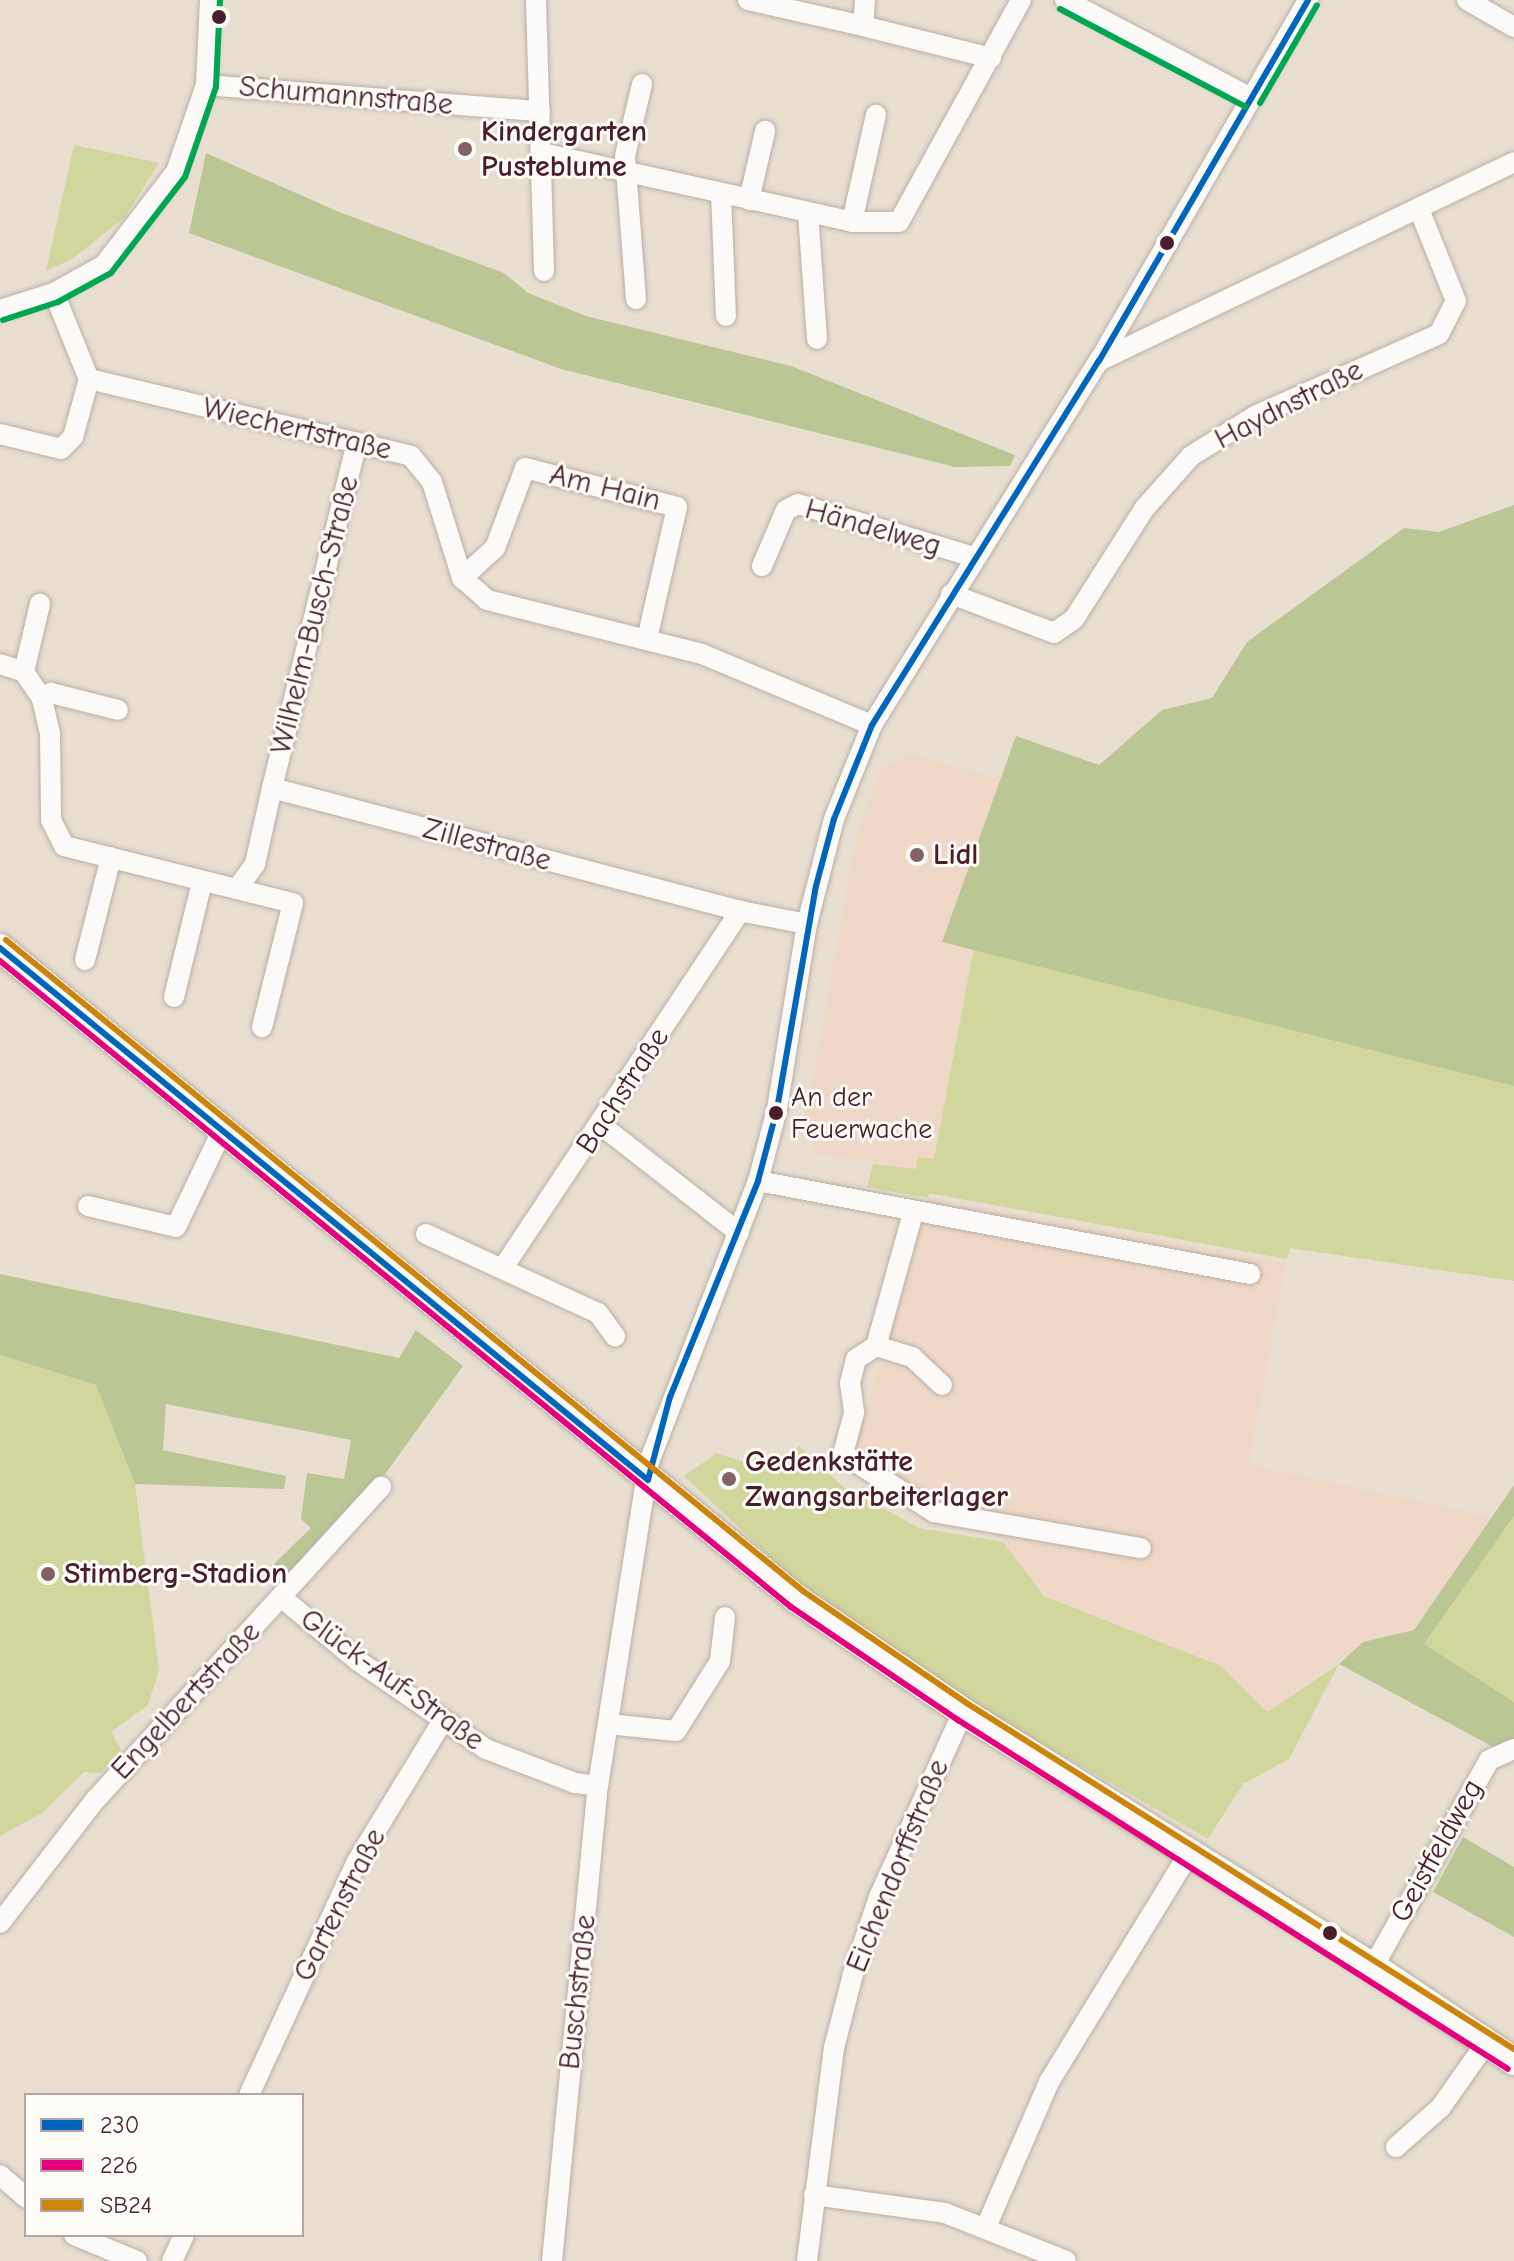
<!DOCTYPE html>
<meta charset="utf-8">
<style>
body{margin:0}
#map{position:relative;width:1514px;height:2261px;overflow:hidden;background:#e8dfd0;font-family:"Comic Neue",sans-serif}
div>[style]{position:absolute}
.built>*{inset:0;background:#efd8c7}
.green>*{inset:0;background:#d1d69c}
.forest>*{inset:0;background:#bbc695}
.roads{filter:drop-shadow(0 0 2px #b9afa6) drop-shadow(0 0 2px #b9afa6)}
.minor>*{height:20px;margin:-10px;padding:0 10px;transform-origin:10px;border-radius:10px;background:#fcfaf8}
.secondary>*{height:28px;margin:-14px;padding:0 14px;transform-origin:14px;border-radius:14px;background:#fcfaf8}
.bus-1>*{height:6px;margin:-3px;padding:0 3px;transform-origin:3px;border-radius:3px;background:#0065bd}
.bus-2>*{height:6px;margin:-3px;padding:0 3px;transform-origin:3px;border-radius:3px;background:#e5007d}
.bus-3>*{height:6px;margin:-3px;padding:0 3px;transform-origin:3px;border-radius:3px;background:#cc840b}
.bus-4>*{height:6px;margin:-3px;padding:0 3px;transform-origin:3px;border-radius:3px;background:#00a651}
.dots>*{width:22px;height:22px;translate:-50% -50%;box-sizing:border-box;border:4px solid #fdfcf7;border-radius:50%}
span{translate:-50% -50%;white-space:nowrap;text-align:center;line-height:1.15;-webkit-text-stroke:6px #fdfcf7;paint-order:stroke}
.bus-label{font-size:28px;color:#4a1f2b}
.left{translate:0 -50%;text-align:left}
.street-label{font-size:30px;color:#4a1f2b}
.poi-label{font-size:30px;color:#4a1f2b;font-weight:700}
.legend{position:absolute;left:24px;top:2093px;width:280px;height:144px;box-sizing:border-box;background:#fdfcf7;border:2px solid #b5a4a5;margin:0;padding:10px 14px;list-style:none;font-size:24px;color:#4a1f2b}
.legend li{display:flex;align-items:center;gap:16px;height:40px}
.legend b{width:40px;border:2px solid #b5a4a5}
</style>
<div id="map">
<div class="built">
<div style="clip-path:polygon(912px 754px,1002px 780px,942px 941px,974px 947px,934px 1160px,916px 1169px,813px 1153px,813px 1142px,802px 1138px,856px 838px,880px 770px)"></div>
<div style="clip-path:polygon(928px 1198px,1286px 1263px,1249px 1465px,1491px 1517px,1414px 1630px,1363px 1642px,1267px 1712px,1221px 1666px,1044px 1596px,1003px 1542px,853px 1453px)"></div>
</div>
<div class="green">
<div style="clip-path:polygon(74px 145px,159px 163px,124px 218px,72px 259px,46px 271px)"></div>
<div style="clip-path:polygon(974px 947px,1514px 1086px,1514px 1281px,1290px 1248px,1287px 1259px,929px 1193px,928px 1198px,867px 1187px,873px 1164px,916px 1169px,918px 1157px,934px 1159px)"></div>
<div style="clip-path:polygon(0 1355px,96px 1385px,135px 1484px,159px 1670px,148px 1705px,111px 1732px,121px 1750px,101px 1773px,84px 1772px,42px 1813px,0 1836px)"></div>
<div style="clip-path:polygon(799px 1446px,842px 1486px,919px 1528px,1003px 1542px,1044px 1596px,1221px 1666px,1267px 1712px,1339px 1664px,1289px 1759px,1243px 1784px,1208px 1839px,956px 1694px,795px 1580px,684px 1476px,717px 1453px,777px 1473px)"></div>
<div style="clip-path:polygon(1514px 1516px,1514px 1702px,1423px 1645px)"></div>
</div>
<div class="forest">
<div style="clip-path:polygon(206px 153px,339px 212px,504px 273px,528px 293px,586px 316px,791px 366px,1015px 455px,1010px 466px,955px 467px,561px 369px,189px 233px)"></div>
<div style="clip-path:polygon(1514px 505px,1514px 1086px,942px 942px,1016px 736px,1099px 765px,1162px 710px,1212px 698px,1247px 642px,1404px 528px,1439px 532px)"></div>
<div style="clip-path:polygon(0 1274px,399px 1358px,416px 1330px,463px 1366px,357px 1513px,282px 1577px,274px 1564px,311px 1528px,301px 1519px,307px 1473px,344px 1479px,351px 1440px,166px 1404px,163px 1450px,286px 1476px,284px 1489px,135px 1484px,96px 1385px,0 1355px)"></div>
<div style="clip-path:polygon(1514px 1485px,1514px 1516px,1424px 1644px,1514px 1702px,1514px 1739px,1495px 1748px,1339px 1664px,1363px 1642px,1414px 1630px)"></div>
<div style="clip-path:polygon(1463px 1837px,1514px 1867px,1514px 1937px,1433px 1892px)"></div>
</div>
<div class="roads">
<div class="minor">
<div style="left:536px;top:0;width:271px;rotate:88.3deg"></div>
<div style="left:748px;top:0;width:118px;rotate:12.7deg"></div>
<div style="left:865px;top:0;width:26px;rotate:94deg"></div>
<div style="left:863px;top:26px;width:132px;rotate:14deg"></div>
<div style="left:1065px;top:0;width:210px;rotate:27.8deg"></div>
<div style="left:1467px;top:0;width:54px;rotate:29.9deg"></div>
<div style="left:206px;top:85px;width:335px;rotate:4.5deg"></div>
<div style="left:542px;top:153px;width:318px;rotate:12.5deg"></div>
<div style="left:852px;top:222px;width:47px"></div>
<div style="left:899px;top:222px;width:253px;rotate:-61.2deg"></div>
<div style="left:721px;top:193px;width:123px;rotate:87.7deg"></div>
<div style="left:749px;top:200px;width:71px;rotate:-76.9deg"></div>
<div style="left:808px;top:213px;width:126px;rotate:85.9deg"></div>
<div style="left:852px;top:222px;width:110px;rotate:-77.4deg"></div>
<div style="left:54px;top:293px;width:93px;rotate:67.9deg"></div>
<div style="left:89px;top:379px;width:331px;rotate:13.4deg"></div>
<div style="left:411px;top:456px;width:33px;rotate:51deg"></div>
<div style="left:432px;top:482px;width:101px;rotate:72.6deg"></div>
<div style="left:462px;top:578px;width:33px;rotate:41deg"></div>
<div style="left:487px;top:600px;width:222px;rotate:14.1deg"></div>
<div style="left:702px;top:654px;width:184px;rotate:22.7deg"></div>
<div style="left:636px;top:299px;width:143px;rotate:-94.4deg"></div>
<div style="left:625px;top:156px;width:74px;rotate:-76.7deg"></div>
<div style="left:0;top:310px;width:57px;rotate:-17.5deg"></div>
<div style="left:54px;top:293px;width:57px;rotate:-29.2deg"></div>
<div style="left:104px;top:265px;width:118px;rotate:-52.3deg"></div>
<div style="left:176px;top:172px;width:92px;rotate:-71deg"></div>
<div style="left:206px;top:85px;width:85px;rotate:-87.3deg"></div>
<div style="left:1099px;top:361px;width:460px;rotate:-25.6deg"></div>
<div style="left:0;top:434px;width:63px;rotate:13.8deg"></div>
<div style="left:61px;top:449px;width:17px;rotate:-45deg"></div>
<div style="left:73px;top:437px;width:60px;rotate:-74.6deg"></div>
<div style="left:762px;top:566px;width:61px;rotate:-66.8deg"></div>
<div style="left:786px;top:510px;width:13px;rotate:-27deg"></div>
<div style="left:798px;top:504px;width:184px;rotate:16.8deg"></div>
<div style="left:462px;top:578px;width:45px;rotate:-42.3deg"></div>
<div style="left:495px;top:548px;width:85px;rotate:-69.4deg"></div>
<div style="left:525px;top:468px;width:157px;rotate:14.4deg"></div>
<div style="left:677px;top:507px;width:135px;rotate:102.8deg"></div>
<div style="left:951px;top:594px;width:110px;rotate:20.7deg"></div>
<div style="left:1054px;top:633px;width:24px;rotate:-35deg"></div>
<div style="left:1074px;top:619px;width:130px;rotate:-57.5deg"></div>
<div style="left:1144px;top:509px;width:71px;rotate:-48.4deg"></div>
<div style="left:1191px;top:456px;width:75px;rotate:-32deg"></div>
<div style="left:1255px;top:416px;width:201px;rotate:-24deg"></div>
<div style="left:1439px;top:334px;width:37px;rotate:-63deg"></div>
<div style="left:1456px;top:301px;width:99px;rotate:-111.9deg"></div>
<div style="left:0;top:664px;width:25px;rotate:18deg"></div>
<div style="left:24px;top:672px;width:32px;rotate:56deg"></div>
<div style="left:42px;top:699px;width:35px;rotate:77deg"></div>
<div style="left:50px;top:733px;width:87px;rotate:89.3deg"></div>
<div style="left:51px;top:820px;width:29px;rotate:63deg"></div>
<div style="left:64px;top:846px;width:236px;rotate:14deg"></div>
<div style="left:293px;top:903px;width:128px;rotate:104deg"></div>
<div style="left:24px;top:672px;width:70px;rotate:-76.8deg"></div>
<div style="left:42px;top:699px;width:11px;rotate:-34deg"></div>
<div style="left:51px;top:693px;width:69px;rotate:14.2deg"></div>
<div style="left:272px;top:788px;width:356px;rotate:-76.2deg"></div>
<div style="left:237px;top:889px;width:31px;rotate:-54deg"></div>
<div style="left:255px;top:864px;width:78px;rotate:-77.4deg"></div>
<div style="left:272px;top:788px;width:484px;rotate:14.7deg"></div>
<div style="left:740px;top:911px;width:68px;rotate:11deg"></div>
<div style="left:85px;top:960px;width:106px;rotate:-75.8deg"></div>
<div style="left:174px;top:997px;width:118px;rotate:-76.3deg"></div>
<div style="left:601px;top:1125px;width:175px;rotate:38deg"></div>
<div style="left:758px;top:1181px;width:501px;rotate:10.7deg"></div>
<div style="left:88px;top:1206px;width:90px;rotate:13.4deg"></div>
<div style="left:176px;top:1227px;width:106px;rotate:-64.4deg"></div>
<div style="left:913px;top:1213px;width:138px;rotate:105.5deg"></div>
<div style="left:876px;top:1346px;width:38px;rotate:17deg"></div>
<div style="left:912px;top:1357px;width:41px;rotate:43deg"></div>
<div style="left:426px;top:1234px;width:189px;rotate:24.7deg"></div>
<div style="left:598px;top:1313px;width:29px;rotate:54deg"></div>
<div style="left:503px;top:1268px;width:429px;rotate:-56.4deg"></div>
<div style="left:876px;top:1346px;width:24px;rotate:147deg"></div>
<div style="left:856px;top:1359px;width:25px;rotate:104deg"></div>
<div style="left:850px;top:1383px;width:30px;rotate:82deg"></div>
<div style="left:854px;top:1413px;width:42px;rotate:105deg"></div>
<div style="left:843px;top:1454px;width:108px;rotate:32.5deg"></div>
<div style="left:934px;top:1512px;width:210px;rotate:9.9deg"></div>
<div style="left:281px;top:1597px;width:100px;rotate:39.7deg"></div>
<div style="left:358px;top:1661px;width:155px;rotate:34.5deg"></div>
<div style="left:486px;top:1749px;width:95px;rotate:20.9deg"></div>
<div style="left:575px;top:1783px;width:23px;rotate:7deg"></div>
<div style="left:608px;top:1724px;width:68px;rotate:5.9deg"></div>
<div style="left:676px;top:1731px;width:83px;rotate:-57.8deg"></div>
<div style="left:720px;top:1661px;width:44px;rotate:-83.5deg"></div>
<div style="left:0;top:1923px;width:157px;rotate:-52.3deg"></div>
<div style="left:96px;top:1799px;width:423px;rotate:-47.6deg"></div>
<div style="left:1373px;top:1967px;width:237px;rotate:-60.7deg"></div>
<div style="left:1489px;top:1760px;width:27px;rotate:-24deg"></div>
<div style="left:249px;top:2095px;width:255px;rotate:-65.2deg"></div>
<div style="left:356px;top:1863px;width:165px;rotate:-58.6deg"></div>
<div style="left:1396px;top:2147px;width:60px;rotate:-41.6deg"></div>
<div style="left:1441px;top:2107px;width:78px;rotate:-54.9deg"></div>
<div style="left:0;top:2175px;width:35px;rotate:41deg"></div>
<div style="left:814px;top:2195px;width:132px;rotate:7.8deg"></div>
<div style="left:945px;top:2213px;width:130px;rotate:21.6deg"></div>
<div style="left:986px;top:2227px;width:158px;rotate:-66.5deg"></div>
<div style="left:1049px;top:2082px;width:270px;rotate:-58.5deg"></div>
<div style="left:74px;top:2235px;width:68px;rotate:22.4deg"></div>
<div style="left:172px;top:2261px;width:29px;rotate:-65deg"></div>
<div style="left:552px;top:2261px;width:477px;rotate:-84.5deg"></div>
<div style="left:598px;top:1786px;width:328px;rotate:-81.1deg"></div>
<div style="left:649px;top:1462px;width:301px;rotate:-68.8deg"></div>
<div style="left:758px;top:1181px;width:74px;rotate:-75.2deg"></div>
<div style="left:777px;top:1109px;width:187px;rotate:-80.8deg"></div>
<div style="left:807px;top:924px;width:108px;rotate:-75.6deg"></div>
<div style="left:834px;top:819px;width:101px;rotate:-68deg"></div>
<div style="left:872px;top:725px;width:429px;rotate:-58.1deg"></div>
<div style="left:1099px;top:361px;width:417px;rotate:-59.9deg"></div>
<div style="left:807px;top:2261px;width:215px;rotate:-82.8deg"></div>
<div style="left:834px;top:2048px;width:76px;rotate:-75.6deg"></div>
<div style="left:853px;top:1974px;width:81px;rotate:-71.3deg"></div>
<div style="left:879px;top:1897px;width:203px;rotate:-65.6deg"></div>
</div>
<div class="secondary">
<div style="left:0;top:948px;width:1029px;rotate:39.24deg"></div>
<div style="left:797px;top:1599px;width:201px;rotate:34.2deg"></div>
<div style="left:963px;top:1712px;width:483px;rotate:31.9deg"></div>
<div style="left:1373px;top:1967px;width:169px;rotate:33.7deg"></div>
</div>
</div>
<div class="bus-1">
<div style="left:0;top:948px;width:838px;rotate:39.39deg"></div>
<div style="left:648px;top:1480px;width:86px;rotate:-75.2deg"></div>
<div style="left:670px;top:1397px;width:233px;rotate:-67.8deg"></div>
<div style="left:758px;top:1181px;width:74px;rotate:-75.2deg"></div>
<div style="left:777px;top:1109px;width:226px;rotate:-80.1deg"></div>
<div style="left:816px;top:886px;width:69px;rotate:-75deg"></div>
<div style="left:834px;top:819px;width:101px;rotate:-68deg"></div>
<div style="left:872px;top:725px;width:429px;rotate:-58.1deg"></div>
<div style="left:1099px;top:361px;width:417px;rotate:-59.9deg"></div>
</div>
<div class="bus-2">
<div style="left:0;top:961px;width:1021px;rotate:39.24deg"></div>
<div style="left:791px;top:1607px;width:202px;rotate:34.1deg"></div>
<div style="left:958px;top:1720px;width:651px;rotate:32.4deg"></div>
</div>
<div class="bus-3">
<div style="left:6px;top:940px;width:1029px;rotate:39.24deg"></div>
<div style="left:803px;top:1591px;width:200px;rotate:34.4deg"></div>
<div style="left:968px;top:1704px;width:646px;rotate:32.29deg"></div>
</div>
<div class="bus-4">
<div style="left:1060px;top:9px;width:210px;rotate:27.8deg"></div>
<div style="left:1260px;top:103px;width:113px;rotate:-59.8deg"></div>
<div style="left:3px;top:320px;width:58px;rotate:-18.1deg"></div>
<div style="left:58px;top:302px;width:60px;rotate:-28.7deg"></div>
<div style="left:111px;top:273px;width:121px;rotate:-52.4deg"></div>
<div style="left:185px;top:177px;width:95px;rotate:-71deg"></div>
<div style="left:216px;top:87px;width:87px;rotate:-87.4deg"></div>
</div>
<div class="dots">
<div style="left:219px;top:17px;background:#4a1f2b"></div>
<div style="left:465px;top:149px;background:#816265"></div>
<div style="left:1167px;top:243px;background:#4a1f2b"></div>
<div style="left:917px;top:855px;background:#816265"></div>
<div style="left:776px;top:1113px;background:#4a1f2b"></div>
<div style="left:729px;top:1479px;background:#816265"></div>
<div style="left:48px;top:1574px;background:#816265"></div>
<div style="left:1330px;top:1933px;background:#4a1f2b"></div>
</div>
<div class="bus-label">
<span class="left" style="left:791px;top:1113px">An der<br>Feuerwache</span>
</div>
<div class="street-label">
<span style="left:346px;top:96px;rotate:5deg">Schumannstraße</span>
<span style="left:1289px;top:405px;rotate:-27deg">Haydnstraße</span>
<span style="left:297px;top:429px;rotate:13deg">Wiechertstraße</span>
<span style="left:605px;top:488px;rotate:14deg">Am Hain</span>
<span style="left:873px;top:528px;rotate:16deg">Händelweg</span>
<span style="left:315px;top:615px;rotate:-76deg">Wilhelm-Busch-Straße</span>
<span style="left:487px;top:845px;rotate:15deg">Zillestraße</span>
<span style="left:623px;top:1091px;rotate:-57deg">Bachstraße</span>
<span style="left:392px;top:1680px;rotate:36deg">Glück-Auf-Straße</span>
<span style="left:186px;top:1701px;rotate:-47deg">Engelbertstraße</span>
<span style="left:1437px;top:1851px;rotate:-61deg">Geistfeldweg</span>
<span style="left:898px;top:1866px;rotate:-68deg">Eichendorffstraße</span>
<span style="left:340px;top:1905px;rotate:-63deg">Gartenstraße</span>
<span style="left:578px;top:1992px;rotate:-84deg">Buschstraße</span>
</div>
<div class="poi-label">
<span class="left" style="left:481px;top:149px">Kindergarten<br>Pusteblume</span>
<span class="left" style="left:933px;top:855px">Lidl</span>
<span class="left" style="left:745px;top:1479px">Gedenkstätte<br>Zwangsarbeiterlager</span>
<span class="left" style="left:64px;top:1574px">Stimberg-Stadion</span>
</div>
<ul class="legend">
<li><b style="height:10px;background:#0065bd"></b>230</li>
<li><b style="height:10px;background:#e5007d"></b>226</li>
<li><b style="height:10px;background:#cc840b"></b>SB24</li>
</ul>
</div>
